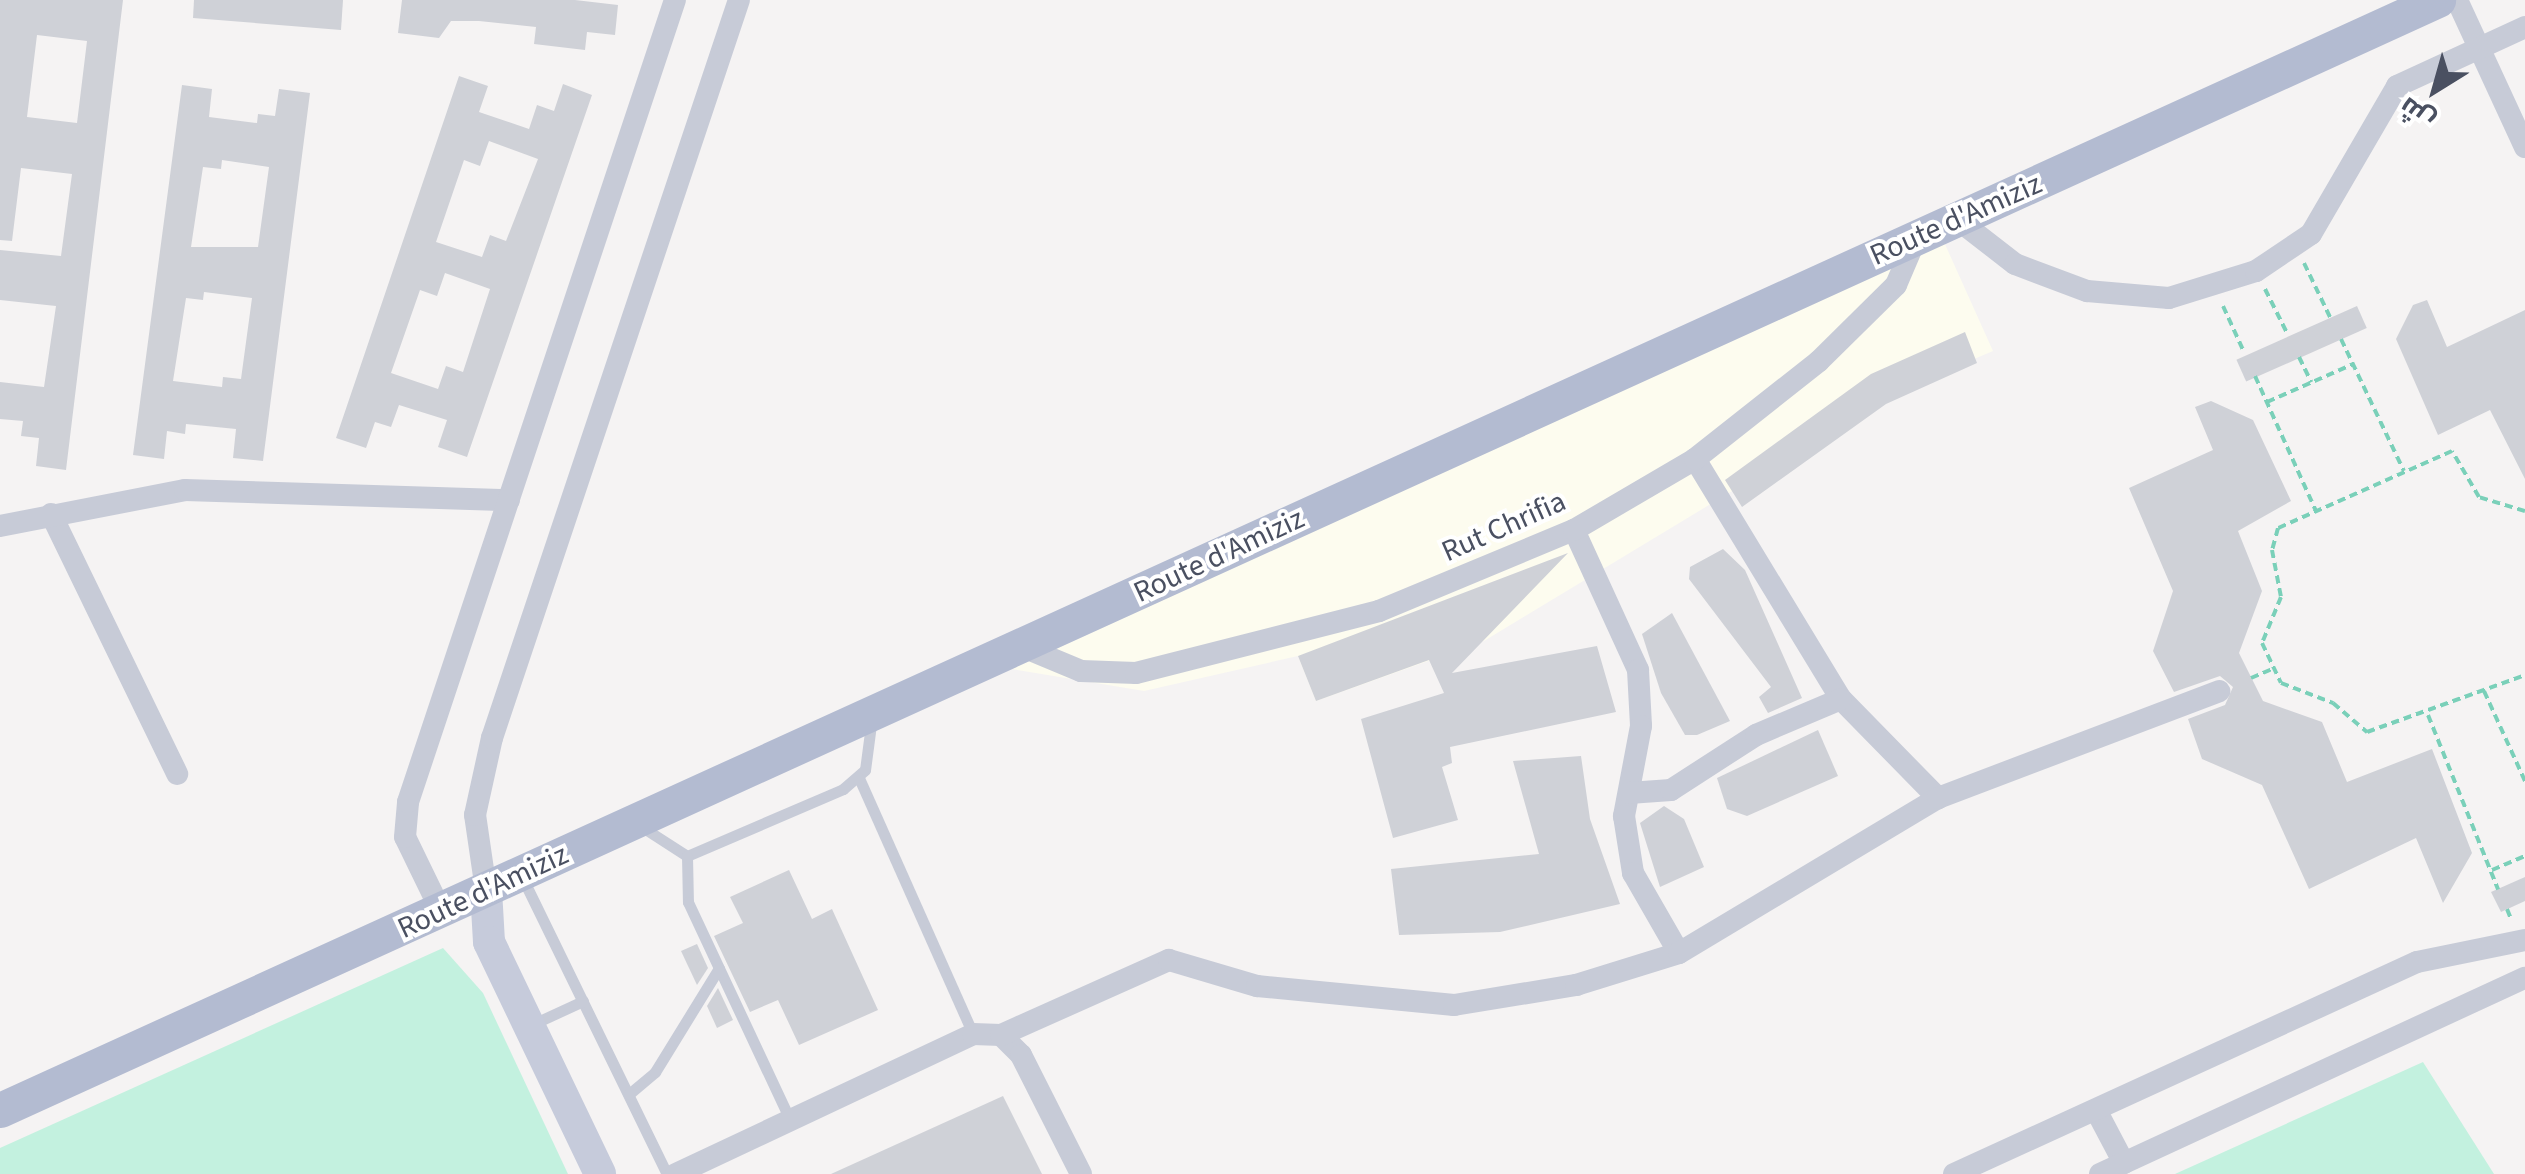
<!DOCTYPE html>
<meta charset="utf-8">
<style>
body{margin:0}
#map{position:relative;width:2525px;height:1174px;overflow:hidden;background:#f5f3f3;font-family:"Source Sans 3",Cairo,sans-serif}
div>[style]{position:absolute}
.commercial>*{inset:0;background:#fdfcef}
.green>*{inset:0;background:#c3f1df}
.building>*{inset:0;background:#cfd1d7;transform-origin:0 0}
.path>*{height:4px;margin-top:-2px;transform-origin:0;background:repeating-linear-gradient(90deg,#7ad0b9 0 8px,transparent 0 13px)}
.lane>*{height:11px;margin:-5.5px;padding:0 5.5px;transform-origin:5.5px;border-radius:5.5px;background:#c7cbd7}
.street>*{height:22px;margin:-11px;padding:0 11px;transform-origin:11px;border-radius:11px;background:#c7cbd7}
.secondary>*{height:32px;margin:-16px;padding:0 16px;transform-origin:16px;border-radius:16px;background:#c6cbdb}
.primary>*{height:35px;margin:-17.5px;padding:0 17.5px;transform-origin:17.5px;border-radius:17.5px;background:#b3bbd1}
span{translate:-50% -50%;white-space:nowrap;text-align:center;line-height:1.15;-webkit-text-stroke:8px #fff;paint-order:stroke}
.street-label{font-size:30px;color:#4a5061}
.north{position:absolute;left:2385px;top:40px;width:100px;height:100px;-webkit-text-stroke:8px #fff;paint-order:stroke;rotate:217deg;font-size:28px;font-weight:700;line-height:40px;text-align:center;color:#4a5061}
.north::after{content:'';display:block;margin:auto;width:35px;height:45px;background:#4a5061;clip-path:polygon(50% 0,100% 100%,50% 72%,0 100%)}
</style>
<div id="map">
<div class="commercial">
<div style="clip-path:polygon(1944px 242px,1993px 351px,1896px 392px,1484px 641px,1316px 701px,1298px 656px,1144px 691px,1012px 669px)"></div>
</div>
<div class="green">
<div style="clip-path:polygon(443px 948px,483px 993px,568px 1174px,0 1174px,0 1148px)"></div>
<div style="clip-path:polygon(2423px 1062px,2494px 1174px,2175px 1174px)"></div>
</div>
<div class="building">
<div style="clip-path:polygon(evenodd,0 0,123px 0,66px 470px,36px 466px,39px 438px,21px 436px,23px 421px,0 419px,0 382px,44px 387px,56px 306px,0 300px,0 250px,61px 256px,72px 174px,21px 168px,12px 241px,0 240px,0 0,37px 35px,87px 41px,77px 123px,27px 117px,37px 35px)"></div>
<div style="clip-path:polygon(194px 0,343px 0,341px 30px,193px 18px)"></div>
<div style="clip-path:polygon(402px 0,575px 0,618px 5px,615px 35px,587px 32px,585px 50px,534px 44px,536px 27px,479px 21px,451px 21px,439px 38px,398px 33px)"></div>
<div style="clip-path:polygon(evenodd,459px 76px,488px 86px,479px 112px,529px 129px,537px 105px,554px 111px,563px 84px,592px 95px,467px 457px,438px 447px,447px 420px,399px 405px,391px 427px,375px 422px,366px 448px,336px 438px,459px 76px,489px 141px,538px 159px,506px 241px,490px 235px,482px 257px,436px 242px,464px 160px,480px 166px,489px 141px,459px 76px,445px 273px,490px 289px,463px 372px,446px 366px,438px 389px,391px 373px,420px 290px,437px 296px,445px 273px)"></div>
<div style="clip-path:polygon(evenodd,182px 85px,212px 89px,209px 117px,257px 123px,258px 114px,275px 116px,279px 89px,310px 93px,263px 461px,233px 458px,236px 429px,186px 424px,185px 434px,167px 431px,164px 459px,133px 455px,182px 85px,222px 160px,269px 167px,258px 247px,191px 247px,203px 167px,221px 169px,222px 160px,182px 85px,204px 292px,252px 298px,241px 379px,223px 377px,222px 387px,173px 381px,186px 298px,203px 300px,204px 292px)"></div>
<div style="clip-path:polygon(2427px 300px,2447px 347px,2525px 310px,2525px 479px,2490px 410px,2438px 435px,2396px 339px,2413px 305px)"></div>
<div style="left:2357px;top:306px;width:24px;height:132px;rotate:66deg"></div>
<div style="clip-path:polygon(1965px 332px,1977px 363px,1886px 404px,1742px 507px,1725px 480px,1871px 374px)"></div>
<div style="clip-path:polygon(2211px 401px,2253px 420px,2291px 501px,2238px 531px,2262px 591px,2239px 653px,2263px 701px,2322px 722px,2347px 782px,2432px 749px,2472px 853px,2443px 903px,2416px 838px,2309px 889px,2262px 785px,2202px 759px,2188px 719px,2225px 705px,2233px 687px,2220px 676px,2174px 692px,2153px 651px,2173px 591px,2129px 488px,2213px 450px,2195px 407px)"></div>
<div style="clip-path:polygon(1723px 549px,1745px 570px,1802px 698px,1768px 713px,1759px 697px,1771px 687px,1689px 579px,1690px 567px)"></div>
<div style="clip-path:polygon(1568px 553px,1452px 673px,1597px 646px,1616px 712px,1450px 747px,1452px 763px,1442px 767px,1458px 820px,1393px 838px,1361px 719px,1444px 693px,1429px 660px,1316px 701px,1298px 656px)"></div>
<div style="clip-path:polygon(1672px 613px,1730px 721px,1697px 735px,1685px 735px,1661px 693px,1642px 634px)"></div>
<div style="clip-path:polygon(1818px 730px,1838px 776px,1747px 816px,1727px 809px,1717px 778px)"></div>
<div style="clip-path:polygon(1581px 756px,1590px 819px,1620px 904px,1500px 932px,1399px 935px,1391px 869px,1539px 854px,1513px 761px)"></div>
<div style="clip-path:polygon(1664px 806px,1684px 819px,1704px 867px,1660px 887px,1640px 823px)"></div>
<div style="clip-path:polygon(789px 870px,812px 919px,832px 909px,878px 1010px,799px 1045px,778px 1000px,750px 1012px,714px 936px,743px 923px,730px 897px)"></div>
<div style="clip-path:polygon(2525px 877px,2525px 901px,2501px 912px,2491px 892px)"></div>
<div style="clip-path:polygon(697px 944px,708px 968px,697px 985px,681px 951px)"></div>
<div style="clip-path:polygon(718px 988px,733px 1020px,717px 1028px,707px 1006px)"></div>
<div style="clip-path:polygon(1003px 1096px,1042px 1174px,831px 1174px)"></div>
</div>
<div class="path">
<div style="left:2304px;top:263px;width:60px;rotate:64.3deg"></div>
<div style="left:2265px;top:289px;width:51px;rotate:63.4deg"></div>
<div style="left:2223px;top:306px;width:51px;rotate:65.5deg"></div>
<div style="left:2341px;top:339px;width:146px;rotate:64.5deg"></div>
<div style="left:2299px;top:357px;width:28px;rotate:64deg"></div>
<div style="left:2255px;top:376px;width:148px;rotate:65.7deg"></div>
<div style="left:2267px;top:402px;width:94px;rotate:-23.8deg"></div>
<div style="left:2525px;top:511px;width:48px;rotate:-163.1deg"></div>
<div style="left:2479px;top:497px;width:53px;rotate:-120.4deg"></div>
<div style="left:2452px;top:451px;width:190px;rotate:156.1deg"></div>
<div style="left:2278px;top:528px;width:23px;rotate:105deg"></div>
<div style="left:2272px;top:550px;width:48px;rotate:79.2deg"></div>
<div style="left:2281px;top:597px;width:50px;rotate:112.4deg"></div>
<div style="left:2262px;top:643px;width:44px;rotate:64.6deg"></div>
<div style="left:2281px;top:683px;width:56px;rotate:21deg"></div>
<div style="left:2333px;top:703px;width:45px;rotate:40.5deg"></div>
<div style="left:2367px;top:732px;width:168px;rotate:-19.8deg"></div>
<div style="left:2251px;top:678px;width:23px;rotate:-23deg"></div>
<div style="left:2484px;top:691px;width:99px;rotate:65.5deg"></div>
<div style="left:2428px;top:715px;width:188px;rotate:68.1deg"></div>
<div style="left:2492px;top:870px;width:36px;rotate:-23deg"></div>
<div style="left:2507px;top:909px;width:11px;rotate:68deg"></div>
</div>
<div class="lane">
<div style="left:859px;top:778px;width:280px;rotate:66deg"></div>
<div style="left:639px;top:825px;width:57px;rotate:32.9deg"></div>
<div style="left:687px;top:856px;width:170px;rotate:-23.2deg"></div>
<div style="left:843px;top:789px;width:29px;rotate:-41deg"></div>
<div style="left:865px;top:770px;width:53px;rotate:-82.5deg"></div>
<div style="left:687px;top:856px;width:46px;rotate:88.8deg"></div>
<div style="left:688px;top:902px;width:241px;rotate:64.9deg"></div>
<div style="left:522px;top:877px;width:331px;rotate:64deg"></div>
<div style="left:533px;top:1024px;width:55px;rotate:-24.7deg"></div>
<div style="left:629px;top:1094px;width:34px;rotate:-40deg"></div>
<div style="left:655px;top:1072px;width:122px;rotate:-58.4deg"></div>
</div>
<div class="street">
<div style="left:2457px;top:0;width:162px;rotate:65.2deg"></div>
<div style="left:1957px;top:219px;width:73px;rotate:37.8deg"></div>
<div style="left:2015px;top:264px;width:77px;rotate:20.6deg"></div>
<div style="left:2087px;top:291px;width:82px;rotate:4.9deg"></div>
<div style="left:2169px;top:298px;width:91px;rotate:-17.2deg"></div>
<div style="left:2256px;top:271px;width:66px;rotate:-33.9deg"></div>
<div style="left:2311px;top:234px;width:171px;rotate:-59.8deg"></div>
<div style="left:2397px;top:86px;width:141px;rotate:-24.7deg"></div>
<div style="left:1695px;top:459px;width:281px;rotate:58.7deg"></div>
<div style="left:1841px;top:699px;width:139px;rotate:45.6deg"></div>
<div style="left:51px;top:514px;width:289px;rotate:64.1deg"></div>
<div style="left:0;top:526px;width:188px;rotate:-11deg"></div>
<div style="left:185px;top:490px;width:324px;rotate:1.8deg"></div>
<div style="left:1574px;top:530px;width:154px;rotate:65.4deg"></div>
<div style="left:1638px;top:670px;width:56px;rotate:86.9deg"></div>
<div style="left:1641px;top:726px;width:92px;rotate:100.7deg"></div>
<div style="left:1624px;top:816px;width:58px;rotate:81deg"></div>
<div style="left:1633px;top:873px;width:92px;rotate:60.1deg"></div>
<div style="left:1021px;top:646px;width:65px;rotate:22.6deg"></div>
<div style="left:1081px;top:671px;width:55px;rotate:2.1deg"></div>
<div style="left:1136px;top:673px;width:251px;rotate:-14.3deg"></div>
<div style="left:1379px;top:611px;width:211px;rotate:-22.6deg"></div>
<div style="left:1574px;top:530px;width:140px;rotate:-30.4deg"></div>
<div style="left:1695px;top:459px;width:158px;rotate:-38.3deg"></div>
<div style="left:1819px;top:361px;width:108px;rotate:-44.6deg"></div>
<div style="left:1896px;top:285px;width:51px;rotate:-66.9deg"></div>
<div style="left:1629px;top:793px;width:42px;rotate:-4.1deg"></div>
<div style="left:1671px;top:790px;width:101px;rotate:-32.9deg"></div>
<div style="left:1756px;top:735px;width:92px;rotate:-23deg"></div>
<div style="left:486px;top:890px;width:76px;rotate:-98.3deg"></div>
<div style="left:475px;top:815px;width:79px;rotate:-77.6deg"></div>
<div style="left:492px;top:738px;width:778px;rotate:-71.5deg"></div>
<div style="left:441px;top:911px;width:82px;rotate:-115.9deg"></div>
<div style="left:405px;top:837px;width:35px;rotate:-85deg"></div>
<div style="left:408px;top:802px;width:845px;rotate:-71.59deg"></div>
<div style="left:1001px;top:1035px;width:28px;rotate:45deg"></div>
<div style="left:1021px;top:1055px;width:133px;rotate:63.2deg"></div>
<div style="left:2096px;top:1110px;width:60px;rotate:62.2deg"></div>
<div style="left:676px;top:1174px;width:328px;rotate:-25.2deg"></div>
<div style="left:973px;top:1034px;width:28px;rotate:2deg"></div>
<div style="left:1001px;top:1035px;width:184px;rotate:-24.1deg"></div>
<div style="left:1169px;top:960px;width:92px;rotate:16.5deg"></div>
<div style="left:1257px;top:986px;width:198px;rotate:5.5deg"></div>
<div style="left:1454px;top:1005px;width:124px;rotate:-9.3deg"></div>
<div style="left:1576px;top:985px;width:108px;rotate:-17.3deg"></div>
<div style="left:1679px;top:953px;width:302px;rotate:-30.9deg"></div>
<div style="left:1938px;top:798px;width:301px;rotate:-20.8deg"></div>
<div style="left:1954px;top:1174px;width:509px;rotate:-24.6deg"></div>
<div style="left:2417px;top:962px;width:110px;rotate:-11.5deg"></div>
<div style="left:2100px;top:1174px;width:468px;rotate:-24.8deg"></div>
</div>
<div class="secondary">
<div style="left:486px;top:890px;width:52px;rotate:86.7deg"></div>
<div style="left:489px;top:942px;width:257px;rotate:64.4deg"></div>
</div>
<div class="primary">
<div style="left:0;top:1110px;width:2679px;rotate:-24.48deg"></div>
</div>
<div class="street-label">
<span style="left:1956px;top:220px;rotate:-24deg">Route d'Amiziz</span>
<span style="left:1504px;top:527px;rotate:-24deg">Rut Chrifia</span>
<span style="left:1219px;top:556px;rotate:-25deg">Route d'Amiziz</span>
<span style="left:483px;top:892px;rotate:-25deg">Route d'Amiziz</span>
</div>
<div class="north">ش</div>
</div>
